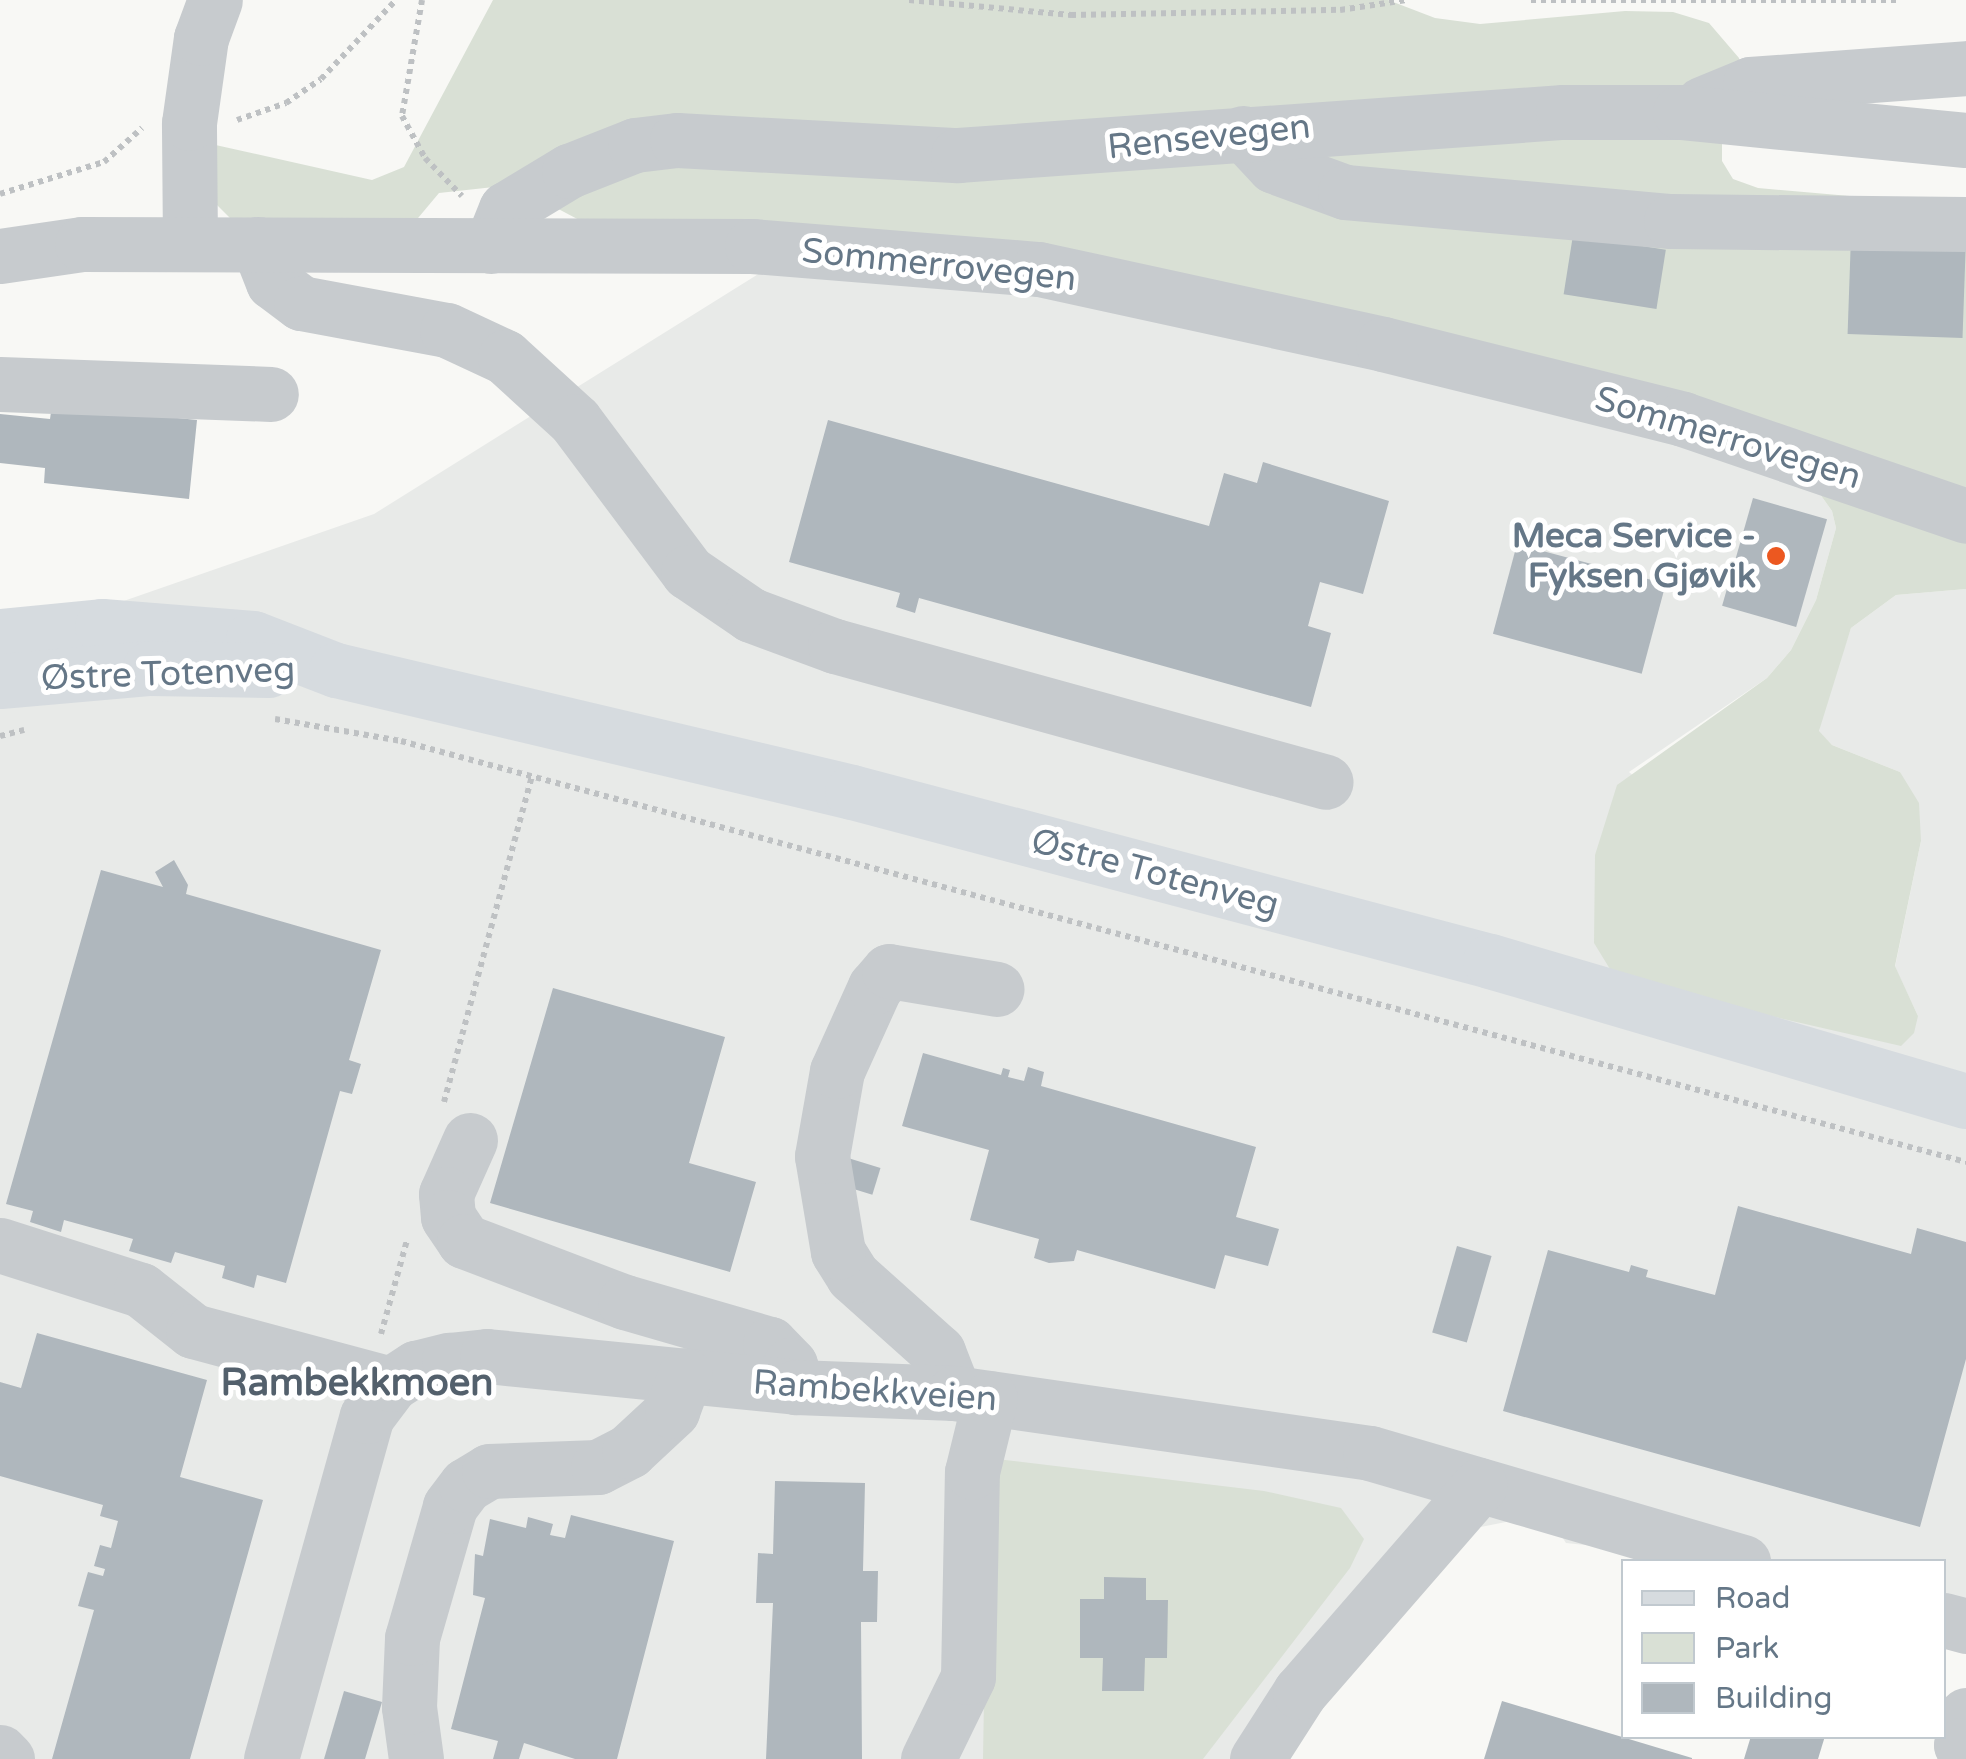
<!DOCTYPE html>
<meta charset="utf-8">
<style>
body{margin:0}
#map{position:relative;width:1966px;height:1759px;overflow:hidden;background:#f8f8f5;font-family:"Varela Round",sans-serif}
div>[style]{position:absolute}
.built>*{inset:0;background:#e8eae8}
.green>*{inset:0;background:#d9e0d5}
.building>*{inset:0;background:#afb7bd;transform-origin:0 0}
.path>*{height:6px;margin-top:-3px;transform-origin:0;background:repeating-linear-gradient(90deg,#bec1c3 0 5px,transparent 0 10px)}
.minor>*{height:55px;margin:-27.5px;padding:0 27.5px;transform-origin:27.5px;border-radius:27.5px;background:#c7cbce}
.major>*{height:55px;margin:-27.5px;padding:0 27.5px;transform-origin:27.5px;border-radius:27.5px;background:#d6dbdf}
.dots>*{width:28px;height:28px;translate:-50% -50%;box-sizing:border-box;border:5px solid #fff;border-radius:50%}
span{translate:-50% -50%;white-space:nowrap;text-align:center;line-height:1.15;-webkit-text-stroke:10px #fff;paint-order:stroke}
.street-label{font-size:35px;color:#657787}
.poi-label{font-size:35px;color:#657787;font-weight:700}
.right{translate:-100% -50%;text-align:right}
.neighbourhood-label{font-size:38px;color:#53606c;font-weight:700}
.legend{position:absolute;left:1621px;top:1559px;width:325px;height:180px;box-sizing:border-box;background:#fff;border:2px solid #c1c9cf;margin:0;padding:12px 18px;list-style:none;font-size:30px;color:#657787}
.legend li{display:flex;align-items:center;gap:20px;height:50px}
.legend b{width:50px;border:2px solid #c1c9cf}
</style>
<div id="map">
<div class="built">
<div style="clip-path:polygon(759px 253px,1411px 341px,1800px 466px,1832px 511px,1836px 528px,1816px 600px,1791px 650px,1767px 678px,1629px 772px,1918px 1016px,1895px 967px,1921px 841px,1900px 772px,1832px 745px,1819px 732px,1821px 714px,1851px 628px,1896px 595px,1966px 589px,1966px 1622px,1944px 1616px,1944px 1562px,1738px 1561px,1566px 1543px,1547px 1514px,1455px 1532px,1244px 1759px,0 1759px,0 644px,374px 514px,768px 268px)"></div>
</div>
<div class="green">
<div style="clip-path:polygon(493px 0,1388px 0,1435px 18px,1480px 24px,1625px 11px,1673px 12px,1709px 23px,1739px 58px,1742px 79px,1722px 142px,1722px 161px,1733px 179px,1758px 188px,1907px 201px,1966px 213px,1966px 589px,1896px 595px,1851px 628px,1819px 731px,1832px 745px,1900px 772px,1919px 803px,1921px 841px,1895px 966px,1918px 1016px,1914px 1033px,1901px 1046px,1684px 996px,1613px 974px,1594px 943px,1595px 855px,1617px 785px,1767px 678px,1791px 650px,1816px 600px,1836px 528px,1832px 511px,1800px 466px,1411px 341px,600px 231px,513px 185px,439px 193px,408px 230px,236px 224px,214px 202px,211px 144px,372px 180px,404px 167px)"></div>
<div style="clip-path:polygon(988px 1458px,1264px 1491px,1341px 1508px,1364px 1539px,1350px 1568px,1203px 1759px,983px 1759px)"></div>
</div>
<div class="building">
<div style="left:1573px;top:235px;width:94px;height:60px;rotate:9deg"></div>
<div style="left:1851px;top:236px;width:115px;height:98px;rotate:2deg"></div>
<div style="clip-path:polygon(52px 405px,197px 420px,189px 499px,44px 483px,45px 468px,0 463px,0 414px,50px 419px)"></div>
<div style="clip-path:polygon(828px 420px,1209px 526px,1224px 473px,1257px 483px,1263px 462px,1389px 501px,1363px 594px,1320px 582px,1308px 626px,1331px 633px,1311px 707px,919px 598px,915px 613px,896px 607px,900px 593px,789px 562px)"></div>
<div style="left:1753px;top:498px;width:77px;height:112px;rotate:16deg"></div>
<div style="left:1517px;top:544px;width:154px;height:93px;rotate:15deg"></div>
<div style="clip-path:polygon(174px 860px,188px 885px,186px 894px,381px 950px,349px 1060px,361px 1064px,352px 1094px,340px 1091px,286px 1283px,257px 1275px,254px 1288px,222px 1278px,225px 1266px,175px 1252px,171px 1263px,129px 1251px,133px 1239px,64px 1220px,61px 1232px,30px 1222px,33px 1211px,6px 1204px,101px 870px,163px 887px,155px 872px)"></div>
<div style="clip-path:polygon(553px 988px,725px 1037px,689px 1163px,756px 1182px,730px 1272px,490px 1203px)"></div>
<div style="clip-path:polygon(923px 1053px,1001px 1075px,1003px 1068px,1010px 1070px,1008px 1077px,1024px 1081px,1028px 1067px,1044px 1072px,1041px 1086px,1256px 1147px,1236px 1217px,1279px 1229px,1268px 1266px,1225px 1255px,1215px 1289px,1077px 1250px,1074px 1261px,1049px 1263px,1034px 1258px,1039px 1239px,970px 1220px,989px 1150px,902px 1126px)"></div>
<div style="left:848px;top:1158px;width:34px;height:28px;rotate:17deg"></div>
<div style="clip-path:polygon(1738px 1206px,1911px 1254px,1917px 1228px,1966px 1242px,1966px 1359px,1920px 1527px,1503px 1411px,1548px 1250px,1629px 1272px,1631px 1265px,1648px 1270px,1646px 1277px,1715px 1295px)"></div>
<div style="left:1457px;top:1246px;width:36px;height:90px;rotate:16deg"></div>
<div style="clip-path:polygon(37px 1333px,207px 1380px,180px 1477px,263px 1500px,190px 1759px,52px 1759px,94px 1610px,78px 1606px,88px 1572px,103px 1576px,105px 1569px,94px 1566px,100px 1545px,111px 1548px,118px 1521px,100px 1516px,103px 1505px,0 1476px,0 1382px,21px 1388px)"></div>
<div style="clip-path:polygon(775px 1481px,865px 1483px,863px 1571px,878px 1571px,877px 1622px,861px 1622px,862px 1759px,766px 1759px,773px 1603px,756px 1603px,758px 1553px,773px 1554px)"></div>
<div style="clip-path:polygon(571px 1515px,674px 1541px,617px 1759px,575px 1759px,524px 1743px,519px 1759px,493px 1759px,498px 1741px,451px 1729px,485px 1598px,473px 1595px,475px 1554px,483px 1556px,490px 1519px,526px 1528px,528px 1517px,553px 1524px,550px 1535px,565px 1538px)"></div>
<div style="clip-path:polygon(1104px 1577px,1146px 1578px,1146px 1600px,1168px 1600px,1167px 1658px,1145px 1658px,1144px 1691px,1102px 1691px,1103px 1658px,1080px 1658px,1080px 1599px,1104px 1599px)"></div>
<div style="clip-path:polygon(344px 1691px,382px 1702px,365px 1759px,324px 1759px)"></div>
<div style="clip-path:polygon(1502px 1701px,1692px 1758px,1692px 1759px,1484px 1759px)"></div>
<div style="clip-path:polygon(1751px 1736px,1825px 1736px,1818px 1759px,1744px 1759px)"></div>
</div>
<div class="path">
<div style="left:422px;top:0;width:118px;rotate:99.8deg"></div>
<div style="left:402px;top:116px;width:48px;rotate:61.3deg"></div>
<div style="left:425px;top:158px;width:53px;rotate:45.8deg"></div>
<div style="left:909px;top:0;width:163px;rotate:5.3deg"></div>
<div style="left:1071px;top:15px;width:269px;rotate:-1.1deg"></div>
<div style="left:1340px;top:10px;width:67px;rotate:-8.6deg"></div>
<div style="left:1531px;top:0;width:370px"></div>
<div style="left:237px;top:120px;width:52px;rotate:-19.1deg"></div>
<div style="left:286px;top:103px;width:42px;rotate:-34.4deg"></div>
<div style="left:321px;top:79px;width:109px;rotate:-46.5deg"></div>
<div style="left:0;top:194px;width:109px;rotate:-17.1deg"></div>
<div style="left:104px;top:162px;width:51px;rotate:-41.8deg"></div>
<div style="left:275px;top:719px;width:128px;rotate:9.9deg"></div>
<div style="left:401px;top:741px;width:1621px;rotate:15.06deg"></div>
<div style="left:0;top:736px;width:25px;rotate:-14deg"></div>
<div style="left:444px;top:1102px;width:339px;rotate:-74.9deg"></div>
<div style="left:381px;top:1334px;width:98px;rotate:-74.5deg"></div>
</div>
<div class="minor">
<div style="left:1702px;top:104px;width:52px;rotate:-22.6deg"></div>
<div style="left:1750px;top:84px;width:217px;rotate:-4.2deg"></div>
<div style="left:1243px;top:133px;width:45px;rotate:46.8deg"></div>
<div style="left:1274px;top:166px;width:76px;rotate:20.1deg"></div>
<div style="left:1345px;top:192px;width:327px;rotate:5.1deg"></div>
<div style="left:1671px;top:221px;width:295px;rotate:0.6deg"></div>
<div style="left:190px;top:244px;width:121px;rotate:-90.5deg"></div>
<div style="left:189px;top:123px;width:86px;rotate:-82deg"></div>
<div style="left:201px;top:38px;width:40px;rotate:-69.8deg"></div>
<div style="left:258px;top:244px;width:41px;rotate:68.5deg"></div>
<div style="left:273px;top:282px;width:35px;rotate:37deg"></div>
<div style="left:301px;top:303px;width:148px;rotate:10.5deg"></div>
<div style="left:447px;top:330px;width:64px;rotate:25deg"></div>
<div style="left:505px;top:357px;width:95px;rotate:42.4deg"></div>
<div style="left:575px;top:421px;width:189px;rotate:53.2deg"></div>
<div style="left:688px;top:572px;width:76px;rotate:34.3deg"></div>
<div style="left:751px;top:615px;width:90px;rotate:20.3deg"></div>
<div style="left:835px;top:646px;width:509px;rotate:15.48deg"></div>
<div style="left:491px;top:246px;width:40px;rotate:-68deg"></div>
<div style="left:506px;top:209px;width:74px;rotate:-31.1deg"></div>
<div style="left:569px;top:171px;width:71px;rotate:-21.5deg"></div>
<div style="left:635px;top:145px;width:42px;rotate:-6.8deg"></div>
<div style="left:677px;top:140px;width:281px;rotate:3.1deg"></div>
<div style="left:958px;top:155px;width:607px;rotate:-4.07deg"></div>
<div style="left:1563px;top:112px;width:117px"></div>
<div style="left:1680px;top:112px;width:287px;rotate:5.6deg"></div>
<div style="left:0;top:256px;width:83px;rotate:-8.3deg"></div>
<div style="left:82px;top:244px;width:670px;rotate:0.17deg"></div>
<div style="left:752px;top:246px;width:288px;rotate:4.6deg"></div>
<div style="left:1039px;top:269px;width:352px;rotate:12.3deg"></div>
<div style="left:1383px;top:344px;width:309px;rotate:14deg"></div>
<div style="left:1683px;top:419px;width:299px;rotate:18.9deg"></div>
<div style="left:0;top:384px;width:271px;rotate:2.1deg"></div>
<div style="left:470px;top:1140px;width:59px;rotate:114deg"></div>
<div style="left:446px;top:1194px;width:23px;rotate:85deg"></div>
<div style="left:448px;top:1217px;width:29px;rotate:56deg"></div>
<div style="left:464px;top:1241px;width:172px;rotate:20.8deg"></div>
<div style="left:625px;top:1302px;width:151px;rotate:16.2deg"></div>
<div style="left:770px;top:1344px;width:29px;rotate:46deg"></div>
<div style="left:790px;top:1365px;width:23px;rotate:75deg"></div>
<div style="left:0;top:1245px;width:148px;rotate:17.7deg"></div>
<div style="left:141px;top:1290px;width:66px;rotate:38.3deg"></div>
<div style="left:193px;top:1331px;width:205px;rotate:15deg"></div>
<div style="left:954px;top:1393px;width:44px;rotate:-111.3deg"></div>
<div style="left:938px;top:1352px;width:114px;rotate:-138.2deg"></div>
<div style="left:853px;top:1276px;width:28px;rotate:-122deg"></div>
<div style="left:838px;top:1252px;width:97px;rotate:-99.5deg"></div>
<div style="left:822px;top:1156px;width:86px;rotate:-80deg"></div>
<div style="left:837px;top:1071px;width:92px;rotate:-65.7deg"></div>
<div style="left:875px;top:987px;width:21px;rotate:-49deg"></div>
<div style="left:889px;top:971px;width:109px;rotate:9.5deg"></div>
<div style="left:1944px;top:1620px;width:23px;rotate:15deg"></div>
<div style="left:1966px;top:1715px;width:30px;rotate:99deg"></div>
<div style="left:1961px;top:1745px;width:5px;rotate:11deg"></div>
<div style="left:0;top:1752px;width:10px;rotate:45deg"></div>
<div style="left:271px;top:1759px;width:356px;rotate:-74.4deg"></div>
<div style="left:367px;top:1416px;width:40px;rotate:-53deg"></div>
<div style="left:391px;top:1384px;width:30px;rotate:-33deg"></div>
<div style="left:416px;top:1368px;width:34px;rotate:-14deg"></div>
<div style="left:449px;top:1360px;width:38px;rotate:-6deg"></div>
<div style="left:487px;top:1356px;width:311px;rotate:5.7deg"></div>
<div style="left:796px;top:1387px;width:158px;rotate:2.2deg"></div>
<div style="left:954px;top:1393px;width:420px;rotate:8.2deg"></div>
<div style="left:1370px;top:1453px;width:389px;rotate:16.3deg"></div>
<div style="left:416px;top:1759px;width:52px;rotate:-97.7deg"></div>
<div style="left:409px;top:1707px;width:69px;rotate:-87.5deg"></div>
<div style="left:412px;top:1638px;width:137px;rotate:-73.9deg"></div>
<div style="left:450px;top:1506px;width:26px;rotate:-53deg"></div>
<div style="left:466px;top:1485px;width:27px;rotate:-31deg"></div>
<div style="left:489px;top:1471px;width:109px;rotate:-2.1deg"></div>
<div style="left:598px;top:1467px;width:35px;rotate:-27deg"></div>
<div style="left:629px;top:1451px;width:59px;rotate:-42.9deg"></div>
<div style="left:672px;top:1411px;width:38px;rotate:-70deg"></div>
<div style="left:928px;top:1759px;width:91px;rotate:-64deg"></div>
<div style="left:968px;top:1677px;width:205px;rotate:-88.9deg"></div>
<div style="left:972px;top:1472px;width:76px;rotate:-76.3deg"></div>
<div style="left:1257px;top:1759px;width:80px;rotate:-57.3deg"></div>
<div style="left:1300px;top:1692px;width:274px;rotate:-49deg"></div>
</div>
<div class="major">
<div style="left:0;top:636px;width:102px;rotate:-5.6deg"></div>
<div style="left:102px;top:626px;width:151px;rotate:4.5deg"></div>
<div style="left:253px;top:638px;width:89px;rotate:21.1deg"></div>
<div style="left:336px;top:670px;width:530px;rotate:13.3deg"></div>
<div style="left:852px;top:792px;width:660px;rotate:14.84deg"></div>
<div style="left:1490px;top:961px;width:496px;rotate:16.4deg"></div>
<div style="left:0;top:681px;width:151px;rotate:-5deg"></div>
<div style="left:150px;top:668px;width:118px;rotate:1deg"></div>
</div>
<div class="dots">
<div style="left:1776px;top:556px;background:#ec5820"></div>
</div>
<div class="street-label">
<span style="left:1209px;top:137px;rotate:-6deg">Rensevegen</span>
<span style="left:939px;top:265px;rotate:6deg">Sommerrovegen</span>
<span style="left:1728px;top:438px;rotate:17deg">Sommerrovegen</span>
<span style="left:168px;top:674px;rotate:-2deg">Østre Totenveg</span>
<span style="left:1155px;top:873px;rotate:15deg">Østre Totenveg</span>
<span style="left:875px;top:1391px;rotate:4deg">Rambekkveien</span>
</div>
<div class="poi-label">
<span class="right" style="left:1756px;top:556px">Meca Service -<br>Fyksen Gjøvik</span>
</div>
<div class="neighbourhood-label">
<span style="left:357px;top:1384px">Rambekkmoen</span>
</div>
<ul class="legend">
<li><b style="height:12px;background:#d6dbdf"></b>Road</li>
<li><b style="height:28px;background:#d9e0d5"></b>Park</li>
<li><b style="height:28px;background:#afb7bd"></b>Building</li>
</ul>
</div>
